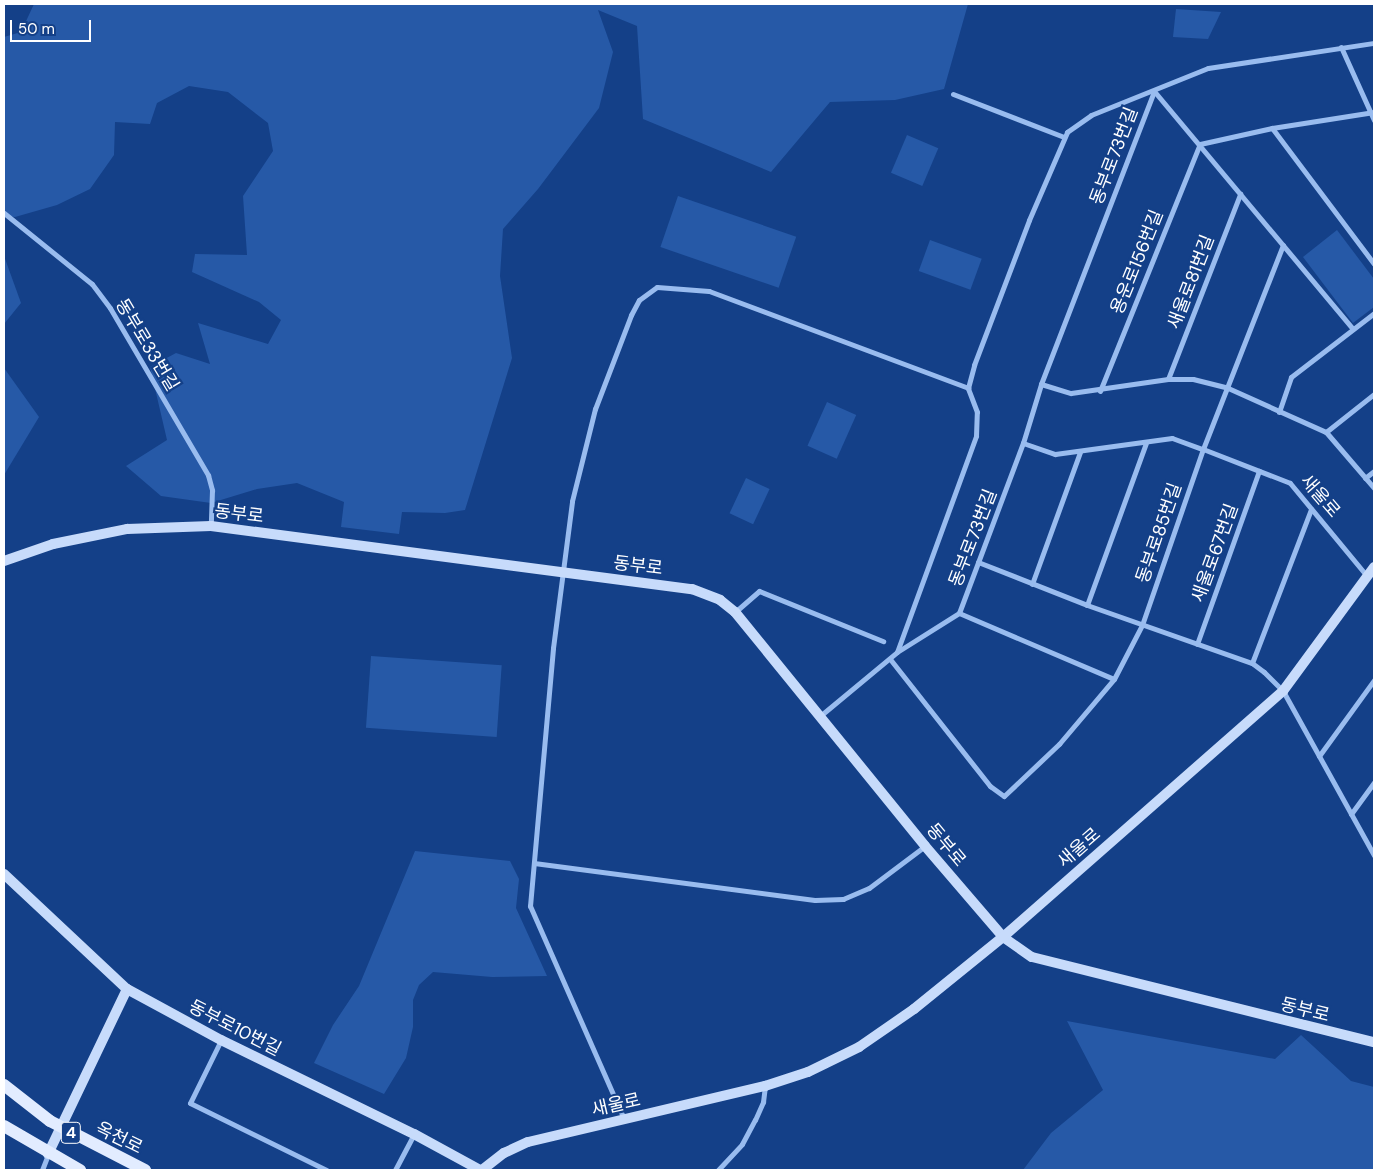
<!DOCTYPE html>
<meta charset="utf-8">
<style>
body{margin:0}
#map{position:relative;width:1378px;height:1174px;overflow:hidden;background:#144088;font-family:"DM Sans","Noto Sans KR",sans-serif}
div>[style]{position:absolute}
.green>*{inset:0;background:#2659a7;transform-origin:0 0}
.street>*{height:5px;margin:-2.5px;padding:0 2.5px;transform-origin:2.5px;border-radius:2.5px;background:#99bcef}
.secondary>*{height:10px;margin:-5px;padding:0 5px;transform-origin:5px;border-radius:5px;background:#c7dbfb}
.primary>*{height:12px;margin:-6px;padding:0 6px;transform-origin:6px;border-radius:6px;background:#e2ecff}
span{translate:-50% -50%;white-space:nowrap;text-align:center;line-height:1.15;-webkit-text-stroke:4.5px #144088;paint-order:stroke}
.shield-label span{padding:1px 4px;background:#144088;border:1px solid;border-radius:4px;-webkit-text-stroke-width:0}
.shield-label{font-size:16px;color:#fff;font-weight:700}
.street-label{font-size:18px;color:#fff}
.frame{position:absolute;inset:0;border:5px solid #fff;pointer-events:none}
.scale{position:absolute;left:10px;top:20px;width:81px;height:22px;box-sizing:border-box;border:2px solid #fff;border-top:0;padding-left:6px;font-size:15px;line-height:18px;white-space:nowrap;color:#fff;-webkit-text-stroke:4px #144088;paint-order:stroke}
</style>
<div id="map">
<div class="green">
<div style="clip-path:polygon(34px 4px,968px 4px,944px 89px,895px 100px,830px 102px,771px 172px,643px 119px,637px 26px,598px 10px,613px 52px,599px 108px,538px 189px,503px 229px,500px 276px,512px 358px,465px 510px,445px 513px,402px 512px,399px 534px,341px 527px,344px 502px,297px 483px,257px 489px,211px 503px,161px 496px,126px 466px,167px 440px,150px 367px,176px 353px,210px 364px,198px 323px,268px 344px,281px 320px,259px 302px,192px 272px,195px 254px,247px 255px,243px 196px,273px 151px,268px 123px,228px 92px,189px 86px,157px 103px,150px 124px,115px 122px,114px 155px,90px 189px,57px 205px,15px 217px,4px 216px,4px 37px,21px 32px)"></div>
<div style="clip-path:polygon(1176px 9px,1221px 12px,1208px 39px,1173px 37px)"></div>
<div style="left:907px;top:135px;width:34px;height:41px;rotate:23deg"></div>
<div style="left:678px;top:196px;width:125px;height:54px;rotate:19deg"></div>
<div style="clip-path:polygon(1337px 230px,1374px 279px,1374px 307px,1353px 323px,1303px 257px)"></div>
<div style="left:930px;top:240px;width:55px;height:33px;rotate:20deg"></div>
<div style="clip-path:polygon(4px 256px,21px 303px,4px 324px)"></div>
<div style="clip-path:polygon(4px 368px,39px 417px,4px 475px)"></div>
<div style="left:827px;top:402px;width:32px;height:48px;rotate:24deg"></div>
<div style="left:746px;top:478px;width:26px;height:39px;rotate:25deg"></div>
<div style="left:371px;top:656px;width:131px;height:72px;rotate:4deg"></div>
<div style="clip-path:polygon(415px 851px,510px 861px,519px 879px,516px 908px,547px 976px,492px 977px,433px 972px,419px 985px,413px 1000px,413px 1027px,406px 1058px,384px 1094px,314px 1063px,333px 1025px,359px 986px)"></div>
<div style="clip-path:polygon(1067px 1021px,1275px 1059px,1301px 1035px,1351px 1081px,1374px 1087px,1374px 1170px,1023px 1170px,1051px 1133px,1103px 1090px)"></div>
</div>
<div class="street">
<div style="left:1341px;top:47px;width:80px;rotate:65.7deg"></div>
<div style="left:1154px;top:91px;width:310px;rotate:50.1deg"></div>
<div style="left:953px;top:94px;width:119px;rotate:21.2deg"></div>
<div style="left:1272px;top:128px;width:170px;rotate:53.1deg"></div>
<div style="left:4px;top:213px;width:113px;rotate:38.9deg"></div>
<div style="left:92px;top:284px;width:30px;rotate:53deg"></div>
<div style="left:110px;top:308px;width:194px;rotate:59.6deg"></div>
<div style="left:208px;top:475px;width:16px;rotate:75deg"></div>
<div style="left:212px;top:490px;width:36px;rotate:92deg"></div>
<div style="left:1168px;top:379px;width:199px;rotate:-68.7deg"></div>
<div style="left:1041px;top:384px;width:31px;rotate:17deg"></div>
<div style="left:1071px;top:393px;width:98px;rotate:-8.2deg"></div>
<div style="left:1168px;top:379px;width:25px"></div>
<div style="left:1193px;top:379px;width:36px;rotate:14deg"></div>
<div style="left:1228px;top:388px;width:107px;rotate:24.2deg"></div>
<div style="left:1326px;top:432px;width:74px;rotate:49.4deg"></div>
<div style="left:1100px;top:391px;width:266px;rotate:-68deg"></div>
<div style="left:1200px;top:144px;width:74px;rotate:-12.5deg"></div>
<div style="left:1272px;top:128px;width:103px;rotate:-8.9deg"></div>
<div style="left:1279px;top:412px;width:37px;rotate:-71deg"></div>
<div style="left:1291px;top:377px;width:105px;rotate:-37.6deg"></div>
<div style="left:1326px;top:432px;width:61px;rotate:-38.4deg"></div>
<div style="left:1023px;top:443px;width:34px;rotate:19deg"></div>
<div style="left:1055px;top:454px;width:118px;rotate:-7.8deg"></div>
<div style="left:1172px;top:438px;width:33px;rotate:20deg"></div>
<div style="left:1203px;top:449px;width:93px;rotate:21.3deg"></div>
<div style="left:1290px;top:483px;width:121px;rotate:50.4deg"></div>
<div style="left:1365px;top:478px;width:11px;rotate:-38deg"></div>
<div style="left:978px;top:562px;width:117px;rotate:21.5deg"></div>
<div style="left:1087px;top:605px;width:175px;rotate:19.4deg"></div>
<div style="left:1252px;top:663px;width:15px;rotate:37deg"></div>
<div style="left:1264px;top:672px;width:27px;rotate:45deg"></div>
<div style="left:1283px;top:691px;width:188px;rotate:61deg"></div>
<div style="left:1032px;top:584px;width:140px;rotate:-70deg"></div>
<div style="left:1087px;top:605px;width:172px;rotate:-70deg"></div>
<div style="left:735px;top:612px;width:32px;rotate:-41deg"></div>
<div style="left:759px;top:591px;width:134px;rotate:22deg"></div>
<div style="left:959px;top:613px;width:168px;rotate:23.1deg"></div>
<div style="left:1197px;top:644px;width:184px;rotate:-70.3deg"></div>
<div style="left:897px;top:652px;width:230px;rotate:-69.9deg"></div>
<div style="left:976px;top:436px;width:24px;rotate:-88deg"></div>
<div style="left:977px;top:412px;width:26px;rotate:-111deg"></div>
<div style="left:968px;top:388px;width:24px;rotate:-75deg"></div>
<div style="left:974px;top:365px;width:155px;rotate:-69.2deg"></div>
<div style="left:1029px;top:220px;width:96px;rotate:-66.6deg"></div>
<div style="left:1067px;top:132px;width:29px;rotate:-35deg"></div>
<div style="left:1091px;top:115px;width:126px;rotate:-21.9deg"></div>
<div style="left:1208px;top:68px;width:168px;rotate:-8.6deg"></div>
<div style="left:890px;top:659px;width:162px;rotate:51.8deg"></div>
<div style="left:990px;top:786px;width:17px;rotate:36deg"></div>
<div style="left:1004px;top:796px;width:76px;rotate:-43.4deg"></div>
<div style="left:1059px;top:744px;width:85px;rotate:-49.8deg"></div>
<div style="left:1114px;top:679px;width:61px;rotate:-62.6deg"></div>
<div style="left:1142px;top:625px;width:186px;rotate:-70.9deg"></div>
<div style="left:1203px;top:449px;width:219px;rotate:-68.6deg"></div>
<div style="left:1252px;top:663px;width:165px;rotate:-69deg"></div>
<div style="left:820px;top:716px;width:100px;rotate:-39.7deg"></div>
<div style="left:897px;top:652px;width:73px;rotate:-32.2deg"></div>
<div style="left:959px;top:613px;width:182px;rotate:-69.4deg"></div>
<div style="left:1023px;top:443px;width:62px;rotate:-73deg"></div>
<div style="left:1041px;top:384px;width:314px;rotate:-68.9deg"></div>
<div style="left:1319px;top:756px;width:94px;rotate:-54.1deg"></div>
<div style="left:1351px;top:814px;width:39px;rotate:-54deg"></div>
<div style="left:534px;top:863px;width:283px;rotate:7.5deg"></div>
<div style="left:815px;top:900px;width:28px;rotate:-2deg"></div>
<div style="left:843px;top:899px;width:28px;rotate:-23deg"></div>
<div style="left:869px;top:888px;width:70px;rotate:-36.9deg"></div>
<div style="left:221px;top:1040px;width:70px;rotate:116.2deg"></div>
<div style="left:190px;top:1103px;width:152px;rotate:26.2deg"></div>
<div style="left:624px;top:1119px;width:233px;rotate:-113.8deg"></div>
<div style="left:530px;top:906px;width:259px;rotate:-84.9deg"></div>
<div style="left:553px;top:648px;width:148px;rotate:-82.6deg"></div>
<div style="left:572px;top:501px;width:95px;rotate:-76deg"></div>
<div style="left:595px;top:409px;width:101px;rotate:-69deg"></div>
<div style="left:631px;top:315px;width:17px;rotate:-62deg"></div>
<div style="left:639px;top:300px;width:22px;rotate:-36deg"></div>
<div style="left:657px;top:287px;width:52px;rotate:4.4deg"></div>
<div style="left:709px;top:291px;width:277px;rotate:20.5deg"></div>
<div style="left:42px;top:1170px;width:17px;rotate:-69deg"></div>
<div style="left:395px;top:1170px;width:41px;rotate:-62.2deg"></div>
<div style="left:718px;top:1170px;width:35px;rotate:-47deg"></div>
<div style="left:742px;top:1144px;width:27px;rotate:-62deg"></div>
<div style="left:755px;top:1120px;width:20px;rotate:-66deg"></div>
<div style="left:763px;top:1102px;width:16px;rotate:-83deg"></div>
</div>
<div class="secondary">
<div style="left:4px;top:561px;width:52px;rotate:-19.1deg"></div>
<div style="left:53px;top:544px;width:76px;rotate:-11.5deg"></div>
<div style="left:127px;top:529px;width:84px;rotate:-2deg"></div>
<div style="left:211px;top:526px;width:485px;rotate:7.5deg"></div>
<div style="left:692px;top:589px;width:30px;rotate:21deg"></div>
<div style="left:720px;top:600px;width:19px;rotate:39deg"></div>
<div style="left:735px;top:612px;width:301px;rotate:50.9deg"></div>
<div style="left:925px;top:846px;width:120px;rotate:49.4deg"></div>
<div style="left:1003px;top:937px;width:35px;rotate:35deg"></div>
<div style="left:1032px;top:957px;width:352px;rotate:14deg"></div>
<div style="left:4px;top:874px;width:168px;rotate:43.1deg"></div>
<div style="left:127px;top:989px;width:107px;rotate:28.5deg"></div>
<div style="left:221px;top:1040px;width:215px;rotate:26deg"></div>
<div style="left:414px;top:1134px;width:75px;rotate:28.6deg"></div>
<div style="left:48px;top:1154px;width:183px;rotate:-64.4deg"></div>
<div style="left:482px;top:1170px;width:28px;rotate:-38deg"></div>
<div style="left:504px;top:1153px;width:26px;rotate:-25deg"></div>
<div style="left:528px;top:1142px;width:244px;rotate:-13.3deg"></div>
<div style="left:765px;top:1086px;width:45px;rotate:-18deg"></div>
<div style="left:808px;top:1072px;width:57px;rotate:-26.1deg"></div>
<div style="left:859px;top:1047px;width:67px;rotate:-34.6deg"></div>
<div style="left:914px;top:1009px;width:114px;rotate:-39deg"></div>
<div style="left:1003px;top:937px;width:373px;rotate:-41.3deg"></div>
<div style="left:1283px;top:691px;width:154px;rotate:-53.7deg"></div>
</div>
<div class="primary">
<div style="left:4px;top:1085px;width:58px;rotate:38deg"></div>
<div style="left:50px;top:1121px;width:107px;rotate:27.3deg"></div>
<div style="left:4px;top:1126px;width:88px;rotate:30.1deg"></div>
</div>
<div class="shield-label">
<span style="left:71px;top:1133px">4</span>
</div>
<div class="street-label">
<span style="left:1114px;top:156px;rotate:-69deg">동부로73번길</span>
<span style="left:1137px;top:262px;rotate:-68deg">용운로156번길</span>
<span style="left:1191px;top:282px;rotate:-69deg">새울로81번길</span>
<span style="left:147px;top:345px;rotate:59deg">동부로33번길</span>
<span style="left:1320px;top:496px;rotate:49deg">새울로</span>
<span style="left:239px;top:514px;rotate:7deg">동부로</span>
<span style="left:1159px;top:533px;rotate:-71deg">동부로85번길</span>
<span style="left:973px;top:538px;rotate:-69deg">동부로73번길</span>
<span style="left:1215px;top:553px;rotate:-70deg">새울로67번길</span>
<span style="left:638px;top:566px;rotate:7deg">동부로</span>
<span style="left:946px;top:845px;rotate:50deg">동부로</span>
<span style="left:1079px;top:848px;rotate:-41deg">새울로</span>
<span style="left:1305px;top:1010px;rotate:14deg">동부로</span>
<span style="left:235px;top:1028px;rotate:27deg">동부로10번길</span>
<span style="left:616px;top:1105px;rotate:-13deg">새울로</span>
<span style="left:119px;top:1138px;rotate:26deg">옥천로</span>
</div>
<div class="frame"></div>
<div class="scale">50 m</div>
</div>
